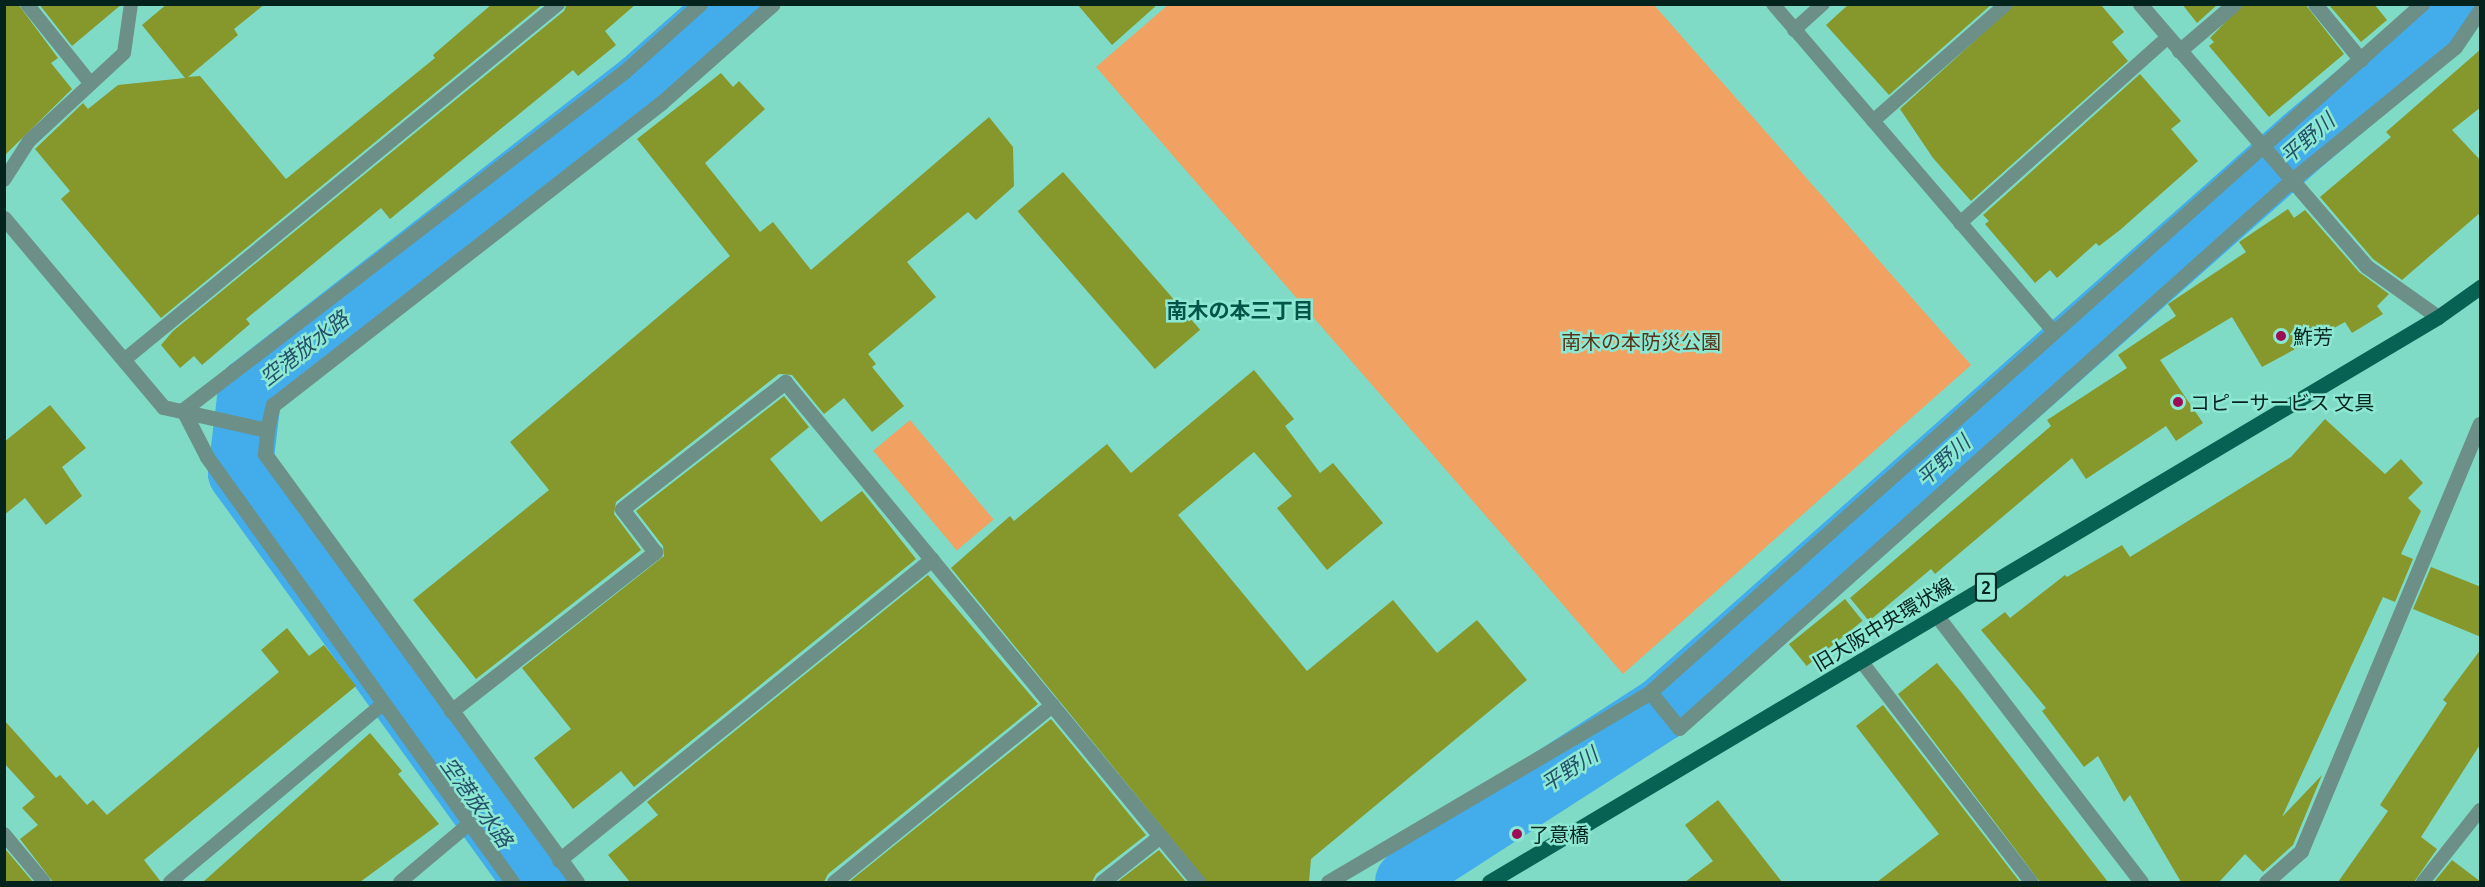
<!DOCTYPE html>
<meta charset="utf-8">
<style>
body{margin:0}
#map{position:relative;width:2485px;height:887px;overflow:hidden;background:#7fdbc6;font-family:Ubuntu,"Noto Sans JP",sans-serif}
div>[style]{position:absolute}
.green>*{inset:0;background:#f1a161;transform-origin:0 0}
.river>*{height:64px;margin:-32px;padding:0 32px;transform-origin:32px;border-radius:32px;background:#42adea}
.building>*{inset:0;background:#86972b;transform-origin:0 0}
.lane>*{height:14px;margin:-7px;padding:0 7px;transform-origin:7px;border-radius:7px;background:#6c9087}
.street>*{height:15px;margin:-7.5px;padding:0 7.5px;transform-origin:7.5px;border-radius:7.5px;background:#6c9087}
.primary>*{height:15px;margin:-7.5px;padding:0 7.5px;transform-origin:7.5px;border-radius:7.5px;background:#076253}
.dots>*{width:16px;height:16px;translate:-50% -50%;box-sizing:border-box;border:3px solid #8ce8d3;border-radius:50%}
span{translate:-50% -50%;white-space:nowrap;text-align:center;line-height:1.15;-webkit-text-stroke:5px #8ce8d3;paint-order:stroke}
.shield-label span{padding:2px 4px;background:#8ce8d3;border:2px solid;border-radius:4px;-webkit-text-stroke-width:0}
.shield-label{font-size:18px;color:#04231d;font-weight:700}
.poi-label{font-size:20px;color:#04231d}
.left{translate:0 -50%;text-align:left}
.park-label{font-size:20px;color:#573418}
.street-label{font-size:20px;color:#04231d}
.water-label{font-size:21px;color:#244f69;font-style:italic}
.neighbourhood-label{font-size:21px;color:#005548;font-weight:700}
.frame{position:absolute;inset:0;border:6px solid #04231d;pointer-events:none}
</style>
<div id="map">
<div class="green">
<div style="clip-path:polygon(1169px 4px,1654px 5px,1971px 365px,1623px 674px,1096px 67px)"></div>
<div style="left:910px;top:420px;width:130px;height:48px;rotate:50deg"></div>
</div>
<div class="river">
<div style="left:536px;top:882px;width:505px;rotate:-125.89deg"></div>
<div style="left:240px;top:473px;width:84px;rotate:-83.1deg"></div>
<div style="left:250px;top:390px;width:498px;rotate:-37.9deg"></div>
<div style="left:643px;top:84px;width:120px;rotate:-41.6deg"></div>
<div style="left:1407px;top:882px;width:32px;rotate:-46deg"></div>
<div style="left:1429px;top:859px;width:277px;rotate:-32.8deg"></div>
<div style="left:1662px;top:709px;width:858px;rotate:-41.55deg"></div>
<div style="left:2304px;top:140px;width:172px;rotate:-39.8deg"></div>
<div style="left:2436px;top:30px;width:31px;rotate:-58deg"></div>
</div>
<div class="building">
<div style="clip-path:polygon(4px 4px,18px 4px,58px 58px,51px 63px,72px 89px,4px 156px)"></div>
<div style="clip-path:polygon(39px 4px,122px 4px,72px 46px)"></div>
<div style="clip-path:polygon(167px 4px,265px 4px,234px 29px,238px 35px,188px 77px,200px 76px,286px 179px,435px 58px,433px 55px,492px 4px,543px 4px,161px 318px,61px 199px,70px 191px,35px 149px,83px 103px,88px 109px,118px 85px,185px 78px,142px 25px)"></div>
<div style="clip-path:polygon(567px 4px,636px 4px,605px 31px,616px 45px,578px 76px,573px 70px,390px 219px,381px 208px,246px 319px,250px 324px,202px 365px,194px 356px,180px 368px,161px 345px,173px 331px,564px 11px)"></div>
<div style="clip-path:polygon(1077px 4px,1158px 4px,1112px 45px)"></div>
<div style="clip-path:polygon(1849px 4px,1992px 4px,1889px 95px,1826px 25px)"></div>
<div style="clip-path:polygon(2015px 4px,2100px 4px,2124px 32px,2112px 42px,2128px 61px,1971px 201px,1933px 158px,1900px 109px)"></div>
<div style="clip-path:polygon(2182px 4px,2218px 4px,2197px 23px)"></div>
<div style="clip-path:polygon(2243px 4px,2305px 4px,2344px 54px,2269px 117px,2209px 46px,2214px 42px,2210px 38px)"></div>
<div style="clip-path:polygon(2328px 4px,2374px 4px,2387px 20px,2361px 42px)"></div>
<div style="clip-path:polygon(2481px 49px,2481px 107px,2452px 130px,2481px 161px,2481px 212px,2402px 280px,2373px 259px,2320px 197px,2391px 137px,2386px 132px)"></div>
<div style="clip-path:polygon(721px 73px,733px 87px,739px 81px,765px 109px,705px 163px,760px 232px,773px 222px,811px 270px,989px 117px,1013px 147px,1014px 186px,976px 220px,968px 212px,907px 262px,936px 297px,868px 354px,876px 364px,872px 367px,904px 406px,872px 432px,844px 398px,824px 414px,792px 375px,779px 374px,616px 502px,614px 514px,641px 550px,476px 679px,413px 600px,549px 490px,510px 442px,730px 256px,637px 139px)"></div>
<div style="clip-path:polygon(2140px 74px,2181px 121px,2171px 129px,2198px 161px,2120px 230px,2099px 246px,2096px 243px,2057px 278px,2050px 270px,2035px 283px,1985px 224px,1989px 221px,1983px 215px)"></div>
<div style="left:1063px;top:172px;width:209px;height:60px;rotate:49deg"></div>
<div style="clip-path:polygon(2288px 209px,2294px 218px,2305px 210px,2359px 272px,2389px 294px,2377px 306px,2383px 314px,2352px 333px,2345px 322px,2262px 367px,2232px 317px,2160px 360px,2203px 423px,2176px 441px,2166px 426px,2086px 479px,2072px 458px,1935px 574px,1931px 569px,1869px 621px,1850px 598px,2051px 426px,2047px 420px,2127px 368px,2118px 355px,2176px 316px,2168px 304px,2246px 252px,2239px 242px)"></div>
<div style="clip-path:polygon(1254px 370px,1294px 419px,1285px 426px,1320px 473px,1333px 463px,1383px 523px,1327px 570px,1277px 508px,1292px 496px,1254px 452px,1178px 515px,1307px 671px,1393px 600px,1437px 653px,1477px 620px,1527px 680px,1311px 859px,1309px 882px,1207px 882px,951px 568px,1010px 516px,1014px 521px,1107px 444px,1131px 473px)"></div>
<div style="clip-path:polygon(784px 396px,809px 427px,770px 459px,821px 522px,862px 491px,916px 559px,634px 787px,621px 771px,573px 809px,534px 758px,571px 729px,522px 668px,664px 556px,663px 546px,636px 511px)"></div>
<div style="clip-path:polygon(50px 405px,86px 448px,62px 467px,82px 496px,46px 525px,25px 498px,4px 515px,4px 442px)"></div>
<div style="clip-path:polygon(2325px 419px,2385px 474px,2401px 459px,2423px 483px,2408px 498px,2421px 511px,2401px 554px,2413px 559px,2395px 602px,2383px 597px,2282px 817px,2322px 775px,2293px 845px,2263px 872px,2245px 854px,2219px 882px,2181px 882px,2130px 795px,2124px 802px,2098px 756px,2084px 767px,2042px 711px,2046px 708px,1981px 630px,2005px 612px,2010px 618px,2065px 575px,2067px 577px,2122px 545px,2130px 557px,2291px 457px)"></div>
<div style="clip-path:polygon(2431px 567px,2481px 587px,2481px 637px,2413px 609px)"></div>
<div style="clip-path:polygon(928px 575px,1038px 704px,828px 874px,824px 882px,630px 882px,608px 855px,658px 815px,647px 802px)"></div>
<div style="left:1845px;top:599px;width:28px;height:72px;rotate:51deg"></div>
<div style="clip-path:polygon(287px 628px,309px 656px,324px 645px,356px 686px,144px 860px,161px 882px,53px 882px,20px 839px,38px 825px,22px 808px,35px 797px,4px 763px,4px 720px,56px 778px,60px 775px,87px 805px,93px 800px,107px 815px,279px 672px,261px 650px)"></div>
<div style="clip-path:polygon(2481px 649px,2481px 743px,2421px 837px,2437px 849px,2414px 882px,2338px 882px,2388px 811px,2380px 805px,2447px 703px,2443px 700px)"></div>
<div style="clip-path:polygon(1937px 663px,1961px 692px,2108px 882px,2040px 882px,1898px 694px)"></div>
<div style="clip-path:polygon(1883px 705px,2020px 882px,1877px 882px,1939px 834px,1856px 726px)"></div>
<div style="clip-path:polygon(1051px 719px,1146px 835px,1096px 874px,1092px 882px,849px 882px)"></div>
<div style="clip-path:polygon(370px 733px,402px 771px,398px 774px,439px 824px,360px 882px,203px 882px)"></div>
<div style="clip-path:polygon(1718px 800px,1782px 882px,1685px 882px,1713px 861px,1685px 825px)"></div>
<div style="clip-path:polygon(6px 850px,33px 882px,4px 882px)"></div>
<div style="clip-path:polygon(1159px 850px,1186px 882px,1117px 882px)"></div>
<div style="clip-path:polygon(2452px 860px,2481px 882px,2434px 882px)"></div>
</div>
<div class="lane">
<div style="left:27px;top:4px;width:102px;rotate:51.3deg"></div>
<div style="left:1773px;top:4px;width:432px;rotate:49.4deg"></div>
<div style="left:1794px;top:30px;width:39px;rotate:-42deg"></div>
<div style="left:1873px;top:121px;width:177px;rotate:-41.3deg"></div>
<div style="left:4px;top:180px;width:46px;rotate:-57.3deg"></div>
<div style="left:29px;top:141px;width:129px;rotate:-42.8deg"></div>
<div style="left:124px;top:53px;width:49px;rotate:-81.9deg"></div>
<div style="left:1960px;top:223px;width:279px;rotate:-41.8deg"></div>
<div style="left:124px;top:360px;width:561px;rotate:-39.36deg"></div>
<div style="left:1861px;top:661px;width:279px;rotate:52.4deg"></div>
<div style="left:4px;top:834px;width:62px;rotate:50.2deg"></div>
<div style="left:170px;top:882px;width:278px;rotate:-39.9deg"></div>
<div style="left:400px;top:882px;width:90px;rotate:-40deg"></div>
<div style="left:2423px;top:882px;width:92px;rotate:-51.6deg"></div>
</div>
<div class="street">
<div style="left:2140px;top:4px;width:346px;rotate:49.2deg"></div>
<div style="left:2366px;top:266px;width:88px;rotate:35.3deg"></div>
<div style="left:2315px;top:4px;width:72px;rotate:50.6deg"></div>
<div style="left:2179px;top:51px;width:72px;rotate:-40.5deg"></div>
<div style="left:4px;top:218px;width:247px;rotate:49.9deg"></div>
<div style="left:163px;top:407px;width:107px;rotate:12.5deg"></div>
<div style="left:183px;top:410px;width:557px;rotate:-37.49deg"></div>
<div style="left:625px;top:71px;width:101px;rotate:-41.8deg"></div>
<div style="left:183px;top:410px;width:53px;rotate:62.9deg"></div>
<div style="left:207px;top:457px;width:523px;rotate:54.33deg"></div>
<div style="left:1937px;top:616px;width:335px;rotate:52.5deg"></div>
<div style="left:1650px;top:692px;width:46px;rotate:51.1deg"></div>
<div style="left:1679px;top:728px;width:822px;rotate:-41.8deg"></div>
<div style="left:2292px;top:180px;width:210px;rotate:-39.2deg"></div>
<div style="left:2455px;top:47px;width:45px;rotate:-56deg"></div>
<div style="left:451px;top:711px;width:259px;rotate:-37.9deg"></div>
<div style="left:655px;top:552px;width:54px;rotate:-127.5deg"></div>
<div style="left:622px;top:509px;width:207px;rotate:-37.9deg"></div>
<div style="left:785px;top:382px;width:649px;rotate:50.44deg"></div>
<div style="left:559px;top:860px;width:479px;rotate:-38.9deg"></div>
<div style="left:577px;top:882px;width:530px;rotate:-126.09deg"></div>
<div style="left:265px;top:454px;width:24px;rotate:-85deg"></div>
<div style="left:267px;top:430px;width:26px;rotate:-77deg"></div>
<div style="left:273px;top:405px;width:492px;rotate:-37.9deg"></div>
<div style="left:661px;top:103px;width:149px;rotate:-41.5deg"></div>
<div style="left:834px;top:882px;width:281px;rotate:-39.1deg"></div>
<div style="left:1102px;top:882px;width:74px;rotate:-38.4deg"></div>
<div style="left:1328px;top:882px;width:374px;rotate:-30.5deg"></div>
<div style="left:1650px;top:692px;width:1034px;rotate:-41.71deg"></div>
<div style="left:2266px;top:882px;width:47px;rotate:-41.5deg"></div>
<div style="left:2301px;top:851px;width:463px;rotate:-67.3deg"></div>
</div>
<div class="primary">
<div style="left:1489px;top:882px;width:1104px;rotate:-30.77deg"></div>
<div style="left:2438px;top:317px;width:52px;rotate:-35.5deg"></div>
</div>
<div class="dots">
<div style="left:2281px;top:336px;background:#9e0c57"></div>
<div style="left:2178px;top:402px;background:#9e0c57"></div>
<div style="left:1517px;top:834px;background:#9e0c57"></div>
</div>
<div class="shield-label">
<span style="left:1986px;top:587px">2</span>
</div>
<div class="poi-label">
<span class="left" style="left:2293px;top:336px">鮓芳</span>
<span class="left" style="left:2190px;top:402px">コピーサービス 文具</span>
<span class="left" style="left:1529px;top:834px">了意橋</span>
</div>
<div class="park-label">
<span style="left:1641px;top:341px">南木の本防災公園</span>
</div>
<div class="street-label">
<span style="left:1883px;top:624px;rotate:-31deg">旧大阪中央環状線</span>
</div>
<div class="water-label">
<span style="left:2307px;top:138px;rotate:-41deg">平野川</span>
<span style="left:304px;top:348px;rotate:-38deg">空港放水路</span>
<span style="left:1943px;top:460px;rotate:-42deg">平野川</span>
<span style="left:1569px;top:769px;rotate:-33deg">平野川</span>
<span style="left:477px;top:802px;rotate:54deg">空港放水路</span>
</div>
<div class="neighbourhood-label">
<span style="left:1240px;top:310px">南木の本三丁目</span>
</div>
<div class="frame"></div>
</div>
